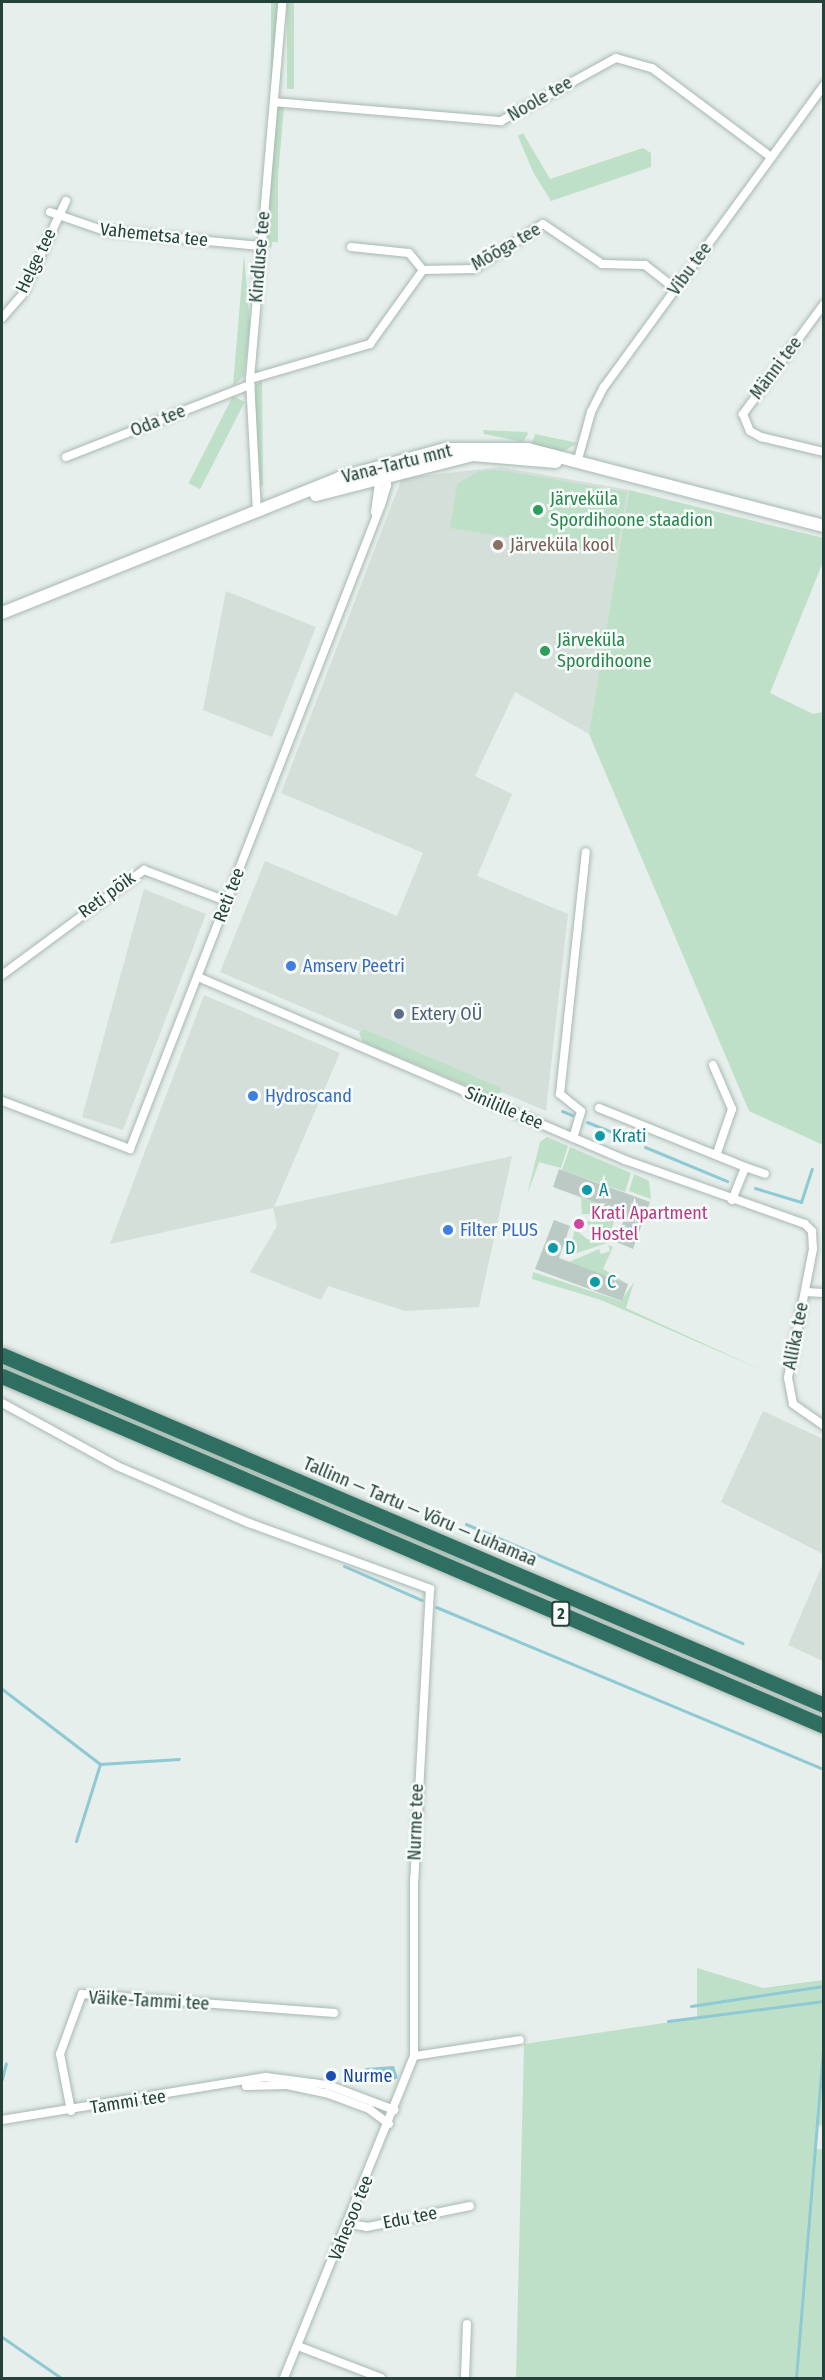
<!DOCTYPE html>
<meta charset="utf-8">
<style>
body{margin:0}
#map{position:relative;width:825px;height:2380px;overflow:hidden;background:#e6efeb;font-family:"Fira Sans Condensed",sans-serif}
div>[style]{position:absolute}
.built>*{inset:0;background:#d4dfda}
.green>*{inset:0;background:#bfe0c8;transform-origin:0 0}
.water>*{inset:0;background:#8ec9d4}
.stream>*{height:3px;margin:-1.5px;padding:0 1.5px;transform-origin:1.5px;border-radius:1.5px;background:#8ec9d4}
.building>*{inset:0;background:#bbcac4}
.roads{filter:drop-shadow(0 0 2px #a8b8b2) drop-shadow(0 0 2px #a8b8b2)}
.street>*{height:8px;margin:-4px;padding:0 4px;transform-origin:4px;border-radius:4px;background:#fff}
.secondary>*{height:12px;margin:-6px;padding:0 6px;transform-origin:6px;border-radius:6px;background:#fff}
.highway>*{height:15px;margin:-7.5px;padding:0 7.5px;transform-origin:7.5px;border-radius:7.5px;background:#2f6f62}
.dots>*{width:16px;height:16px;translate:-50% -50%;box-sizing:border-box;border:3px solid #f7fbf9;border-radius:50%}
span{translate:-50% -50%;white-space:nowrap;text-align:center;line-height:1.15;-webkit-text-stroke:5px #f7fbf9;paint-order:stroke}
.shield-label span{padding:2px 4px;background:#f7fbf9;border:2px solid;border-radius:4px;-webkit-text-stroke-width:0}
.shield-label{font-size:16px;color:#24423a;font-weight:700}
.street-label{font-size:18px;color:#24423a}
.leisure-label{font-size:18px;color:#27864d}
.left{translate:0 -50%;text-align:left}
.education-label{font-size:18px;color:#785e54}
.shop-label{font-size:18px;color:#366cbe}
.service-label{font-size:18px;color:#4e5e75}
.culture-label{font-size:18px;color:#0d838f}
.hotel-label{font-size:18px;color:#b23c85}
.transit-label{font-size:18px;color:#164399}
.frame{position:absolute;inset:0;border:3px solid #24423a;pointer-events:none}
</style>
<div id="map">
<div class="built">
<div style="clip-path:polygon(501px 467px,629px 490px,589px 734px,515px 692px,475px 776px,512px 794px,477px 876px,568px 914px,546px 1111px,220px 972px,265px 861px,397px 916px,423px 853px,281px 793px,402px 478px)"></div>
<div style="clip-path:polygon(226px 591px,316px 627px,272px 737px,203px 710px)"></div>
<div style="clip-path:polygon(144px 889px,206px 914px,123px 1130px,82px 1117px)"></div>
<div style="clip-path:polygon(204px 995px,340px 1053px,274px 1207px,512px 1156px,479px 1307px,405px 1311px,328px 1286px,321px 1300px,250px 1272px,277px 1226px,273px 1208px,110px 1244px)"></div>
<div style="clip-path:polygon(763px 1411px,823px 1439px,823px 1554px,721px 1502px)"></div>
<div style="clip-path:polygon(823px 1563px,824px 1661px,823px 1661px,788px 1645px)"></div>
</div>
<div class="green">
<div style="left:271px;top:2px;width:7px;height:240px"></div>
<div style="left:287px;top:2px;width:7px;height:87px"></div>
<div style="left:284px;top:107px;width:141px;height:12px;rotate:95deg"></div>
<div style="clip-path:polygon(523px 133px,550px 179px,643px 148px,651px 153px,651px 167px,551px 201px,533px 172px,518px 136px)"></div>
<div style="clip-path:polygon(244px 255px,250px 325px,244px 376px,233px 386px)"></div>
<div style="clip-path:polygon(262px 379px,263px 484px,260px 487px,254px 416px,256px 385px)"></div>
<div style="left:233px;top:396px;width:13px;height:98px;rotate:27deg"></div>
<div style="clip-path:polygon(483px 430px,527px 432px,528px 434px,523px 442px,484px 434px)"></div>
<div style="clip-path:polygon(535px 434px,578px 443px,562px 452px,531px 446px)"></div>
<div style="clip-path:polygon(501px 470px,627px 492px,616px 555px,450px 528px,457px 484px,479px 471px)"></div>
<div style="clip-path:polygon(629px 490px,823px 538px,823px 562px,770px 693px,813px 714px,823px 712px,823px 1145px,749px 1111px,589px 734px)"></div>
<div style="clip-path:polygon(364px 1029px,499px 1087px,502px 1092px,491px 1096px,363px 1042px,359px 1033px)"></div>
<div style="clip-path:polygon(547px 1137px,568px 1146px,561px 1168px,539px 1162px,527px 1195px,540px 1142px)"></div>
<div style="clip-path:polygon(570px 1147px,631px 1173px,625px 1192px,562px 1170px)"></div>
<div style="clip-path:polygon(634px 1174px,649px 1181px,651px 1199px,629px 1191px)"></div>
<div style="clip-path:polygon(581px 1198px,616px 1210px,617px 1214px,582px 1214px)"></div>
<div style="clip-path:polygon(598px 1215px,615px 1218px,609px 1238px,586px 1223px)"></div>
<div style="clip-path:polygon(575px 1229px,587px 1239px,607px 1243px,568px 1256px)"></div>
<div style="clip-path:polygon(608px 1245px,613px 1247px,603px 1269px,628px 1284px,569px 1262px,599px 1249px,601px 1254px,610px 1251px)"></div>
<div style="clip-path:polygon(533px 1272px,621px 1301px,634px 1282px,626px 1308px,773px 1375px,601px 1300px,532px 1279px)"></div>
<div style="left:2px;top:1363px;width:500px;height:4px;rotate:23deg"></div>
<div style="clip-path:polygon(697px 1968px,763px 1988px,823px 1980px,824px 2126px,816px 2125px,816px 2149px,824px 2149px,823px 2378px,516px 2378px,524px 2044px,697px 2018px)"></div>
</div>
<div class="water">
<div style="clip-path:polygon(394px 2066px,398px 2078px,386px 2083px,361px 2073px,366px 2068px)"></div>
</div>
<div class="stream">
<div style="left:562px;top:1111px;width:11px;rotate:22deg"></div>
<div style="left:587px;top:1122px;width:43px;rotate:21.8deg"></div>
<div style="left:645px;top:1147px;width:89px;rotate:22.5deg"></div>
<div style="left:755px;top:1188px;width:48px;rotate:16.9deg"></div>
<div style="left:801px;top:1202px;width:35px;rotate:-72deg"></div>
<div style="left:466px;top:1524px;width:301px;rotate:23.3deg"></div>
<div style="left:344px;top:1566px;width:85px;rotate:23.6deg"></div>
<div style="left:436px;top:1607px;width:420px;rotate:22.7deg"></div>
<div style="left:2px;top:1689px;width:123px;rotate:37.4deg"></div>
<div style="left:100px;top:1764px;width:79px;rotate:-3.6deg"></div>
<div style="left:76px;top:1841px;width:81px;rotate:-72.7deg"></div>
<div style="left:691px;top:2006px;width:134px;rotate:-8.6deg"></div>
<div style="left:668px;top:2021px;width:157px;rotate:-7.3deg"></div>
<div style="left:2px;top:2079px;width:16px;rotate:-76deg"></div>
<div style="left:2px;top:2337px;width:72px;rotate:34.8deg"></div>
<div style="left:796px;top:2378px;width:339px;rotate:-85.3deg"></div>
</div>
<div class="building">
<div style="clip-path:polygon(559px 1169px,650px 1202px,633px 1249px,616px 1242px,626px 1214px,553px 1187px)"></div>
<div style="clip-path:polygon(554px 1220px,570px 1226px,559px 1258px,628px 1284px,622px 1301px,535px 1269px)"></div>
</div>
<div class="roads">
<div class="street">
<div style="left:274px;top:102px;width:228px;rotate:4.8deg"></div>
<div style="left:501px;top:121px;width:131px;rotate:-28.7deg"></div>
<div style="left:616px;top:58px;width:37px;rotate:16deg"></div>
<div style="left:652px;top:68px;width:149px;rotate:36.8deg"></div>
<div style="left:50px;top:212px;width:58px;rotate:19.1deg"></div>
<div style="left:105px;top:231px;width:158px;rotate:5.5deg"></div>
<div style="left:351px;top:247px;width:58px;rotate:5.9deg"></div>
<div style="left:409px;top:253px;width:22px;rotate:51deg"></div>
<div style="left:824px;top:304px;width:137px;rotate:126.4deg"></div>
<div style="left:743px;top:414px;width:18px;rotate:68deg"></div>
<div style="left:750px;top:431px;width:13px;rotate:29deg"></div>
<div style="left:761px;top:437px;width:65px;rotate:13.4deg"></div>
<div style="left:2px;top:318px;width:30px;rotate:-49deg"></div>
<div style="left:22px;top:295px;width:104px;rotate:-64.9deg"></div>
<div style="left:250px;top:379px;width:125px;rotate:-16.3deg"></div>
<div style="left:370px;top:344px;width:91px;rotate:-54.4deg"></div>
<div style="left:423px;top:270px;width:51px;rotate:-1.1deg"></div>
<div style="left:474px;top:269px;width:82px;rotate:-33.1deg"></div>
<div style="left:543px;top:224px;width:71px;rotate:34.1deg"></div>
<div style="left:602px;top:264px;width:43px;rotate:1.3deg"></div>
<div style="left:645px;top:265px;width:39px;rotate:38deg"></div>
<div style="left:66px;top:457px;width:198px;rotate:-21.4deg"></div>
<div style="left:577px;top:463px;width:53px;rotate:-74.6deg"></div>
<div style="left:591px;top:412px;width:28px;rotate:-63deg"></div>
<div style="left:604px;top:387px;width:374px;rotate:-53.9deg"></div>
<div style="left:375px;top:512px;width:34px;rotate:-82deg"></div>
<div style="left:257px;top:513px;width:134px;rotate:-93deg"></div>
<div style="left:250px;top:379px;width:378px;rotate:-85.1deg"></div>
<div style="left:2px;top:975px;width:177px;rotate:-36.5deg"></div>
<div style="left:144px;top:870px;width:88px;rotate:20.7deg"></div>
<div style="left:198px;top:977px;width:465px;rotate:23.2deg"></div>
<div style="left:625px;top:1160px;width:191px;rotate:19.6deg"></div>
<div style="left:805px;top:1224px;width:10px;rotate:45deg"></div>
<div style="left:812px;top:1231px;width:18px;rotate:87deg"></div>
<div style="left:813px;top:1249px;width:131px;rotate:101deg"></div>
<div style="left:788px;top:1378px;width:26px;rotate:79deg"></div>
<div style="left:793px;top:1404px;width:38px;rotate:35deg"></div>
<div style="left:713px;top:1065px;width:48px;rotate:66.6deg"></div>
<div style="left:732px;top:1109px;width:46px;rotate:108.8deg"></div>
<div style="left:2px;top:1101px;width:137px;rotate:20.6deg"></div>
<div style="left:130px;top:1149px;width:691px;rotate:-68.71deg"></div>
<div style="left:381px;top:505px;width:21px;rotate:-73deg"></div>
<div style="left:387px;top:485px;width:12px;rotate:-114deg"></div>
<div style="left:599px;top:1108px;width:157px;rotate:22deg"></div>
<div style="left:573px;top:1138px;width:28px;rotate:-73deg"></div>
<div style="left:581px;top:1111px;width:27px;rotate:-141deg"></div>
<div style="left:560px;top:1094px;width:243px;rotate:-83.9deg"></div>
<div style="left:732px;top:1200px;width:35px;rotate:-68deg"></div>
<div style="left:745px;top:1167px;width:21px;rotate:19deg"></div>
<div style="left:805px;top:1292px;width:19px;rotate:3deg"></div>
<div style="left:2px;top:1403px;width:131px;rotate:28.7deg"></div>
<div style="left:117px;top:1466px;width:144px;rotate:23.4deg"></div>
<div style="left:249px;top:1523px;width:193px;rotate:20deg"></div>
<div style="left:430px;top:1589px;width:291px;rotate:93.1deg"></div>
<div style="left:414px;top:1880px;width:176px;rotate:90deg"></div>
<div style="left:414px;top:2056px;width:347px;rotate:112deg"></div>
<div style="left:414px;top:2056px;width:107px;rotate:-8.6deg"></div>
<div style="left:246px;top:2086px;width:41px;rotate:-1.4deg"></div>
<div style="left:287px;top:2085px;width:40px;rotate:12deg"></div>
<div style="left:326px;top:2093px;width:46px;rotate:20.4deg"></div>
<div style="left:369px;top:2109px;width:25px;rotate:37deg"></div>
<div style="left:71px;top:2111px;width:58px;rotate:-100.9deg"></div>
<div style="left:60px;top:2054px;width:64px;rotate:-69.9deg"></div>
<div style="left:82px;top:1994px;width:253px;rotate:4.3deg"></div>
<div style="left:2px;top:2120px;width:267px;rotate:-9.3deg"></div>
<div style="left:266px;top:2077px;width:63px;rotate:7.4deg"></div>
<div style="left:328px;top:2085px;width:71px;rotate:20.7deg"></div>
<div style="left:349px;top:2224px;width:18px;rotate:9deg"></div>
<div style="left:367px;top:2227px;width:105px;rotate:-11.5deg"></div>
<div style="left:298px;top:2346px;width:89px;rotate:21.1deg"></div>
<div style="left:465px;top:2378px;width:54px;rotate:-87.9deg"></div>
</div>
<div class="secondary">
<div style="left:316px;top:495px;width:162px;rotate:-14.3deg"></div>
<div style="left:473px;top:455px;width:83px;rotate:4.8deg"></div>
<div style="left:2px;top:613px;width:363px;rotate:-21.8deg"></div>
<div style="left:339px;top:478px;width:111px;rotate:-15.2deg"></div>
<div style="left:446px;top:449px;width:82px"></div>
<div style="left:528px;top:449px;width:306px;rotate:14.6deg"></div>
</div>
<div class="highway">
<div style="left:2px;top:1355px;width:893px;rotate:23.06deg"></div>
<div style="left:2px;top:1376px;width:893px;rotate:23.06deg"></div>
</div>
</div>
<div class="dots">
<div style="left:538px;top:510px;background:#2e9e5b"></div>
<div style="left:498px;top:545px;background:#8d6e63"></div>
<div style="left:545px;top:651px;background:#2e9e5b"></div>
<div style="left:291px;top:966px;background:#3f7fe0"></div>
<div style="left:399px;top:1014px;background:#5c6f8a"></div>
<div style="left:253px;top:1096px;background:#3f7fe0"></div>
<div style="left:600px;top:1136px;background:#0f9aa8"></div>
<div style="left:587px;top:1190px;background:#0f9aa8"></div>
<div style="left:579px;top:1224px;background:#d1479c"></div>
<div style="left:448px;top:1230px;background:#3f7fe0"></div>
<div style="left:553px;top:1248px;background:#0f9aa8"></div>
<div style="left:595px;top:1282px;background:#0f9aa8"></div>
<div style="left:331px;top:2076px;background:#1a4fb4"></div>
</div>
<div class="shield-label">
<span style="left:561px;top:1614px">2</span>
</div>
<div class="street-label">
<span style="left:540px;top:99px;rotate:-30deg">Noole tee</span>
<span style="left:154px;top:235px;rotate:6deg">Vahemetsa tee</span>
<span style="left:506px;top:247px;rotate:-30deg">Mõõga tee</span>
<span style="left:260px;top:257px;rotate:-85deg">Kindluse tee</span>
<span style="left:36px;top:261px;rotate:-64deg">Helge tee</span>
<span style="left:690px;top:269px;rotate:-54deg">Vibu tee</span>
<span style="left:776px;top:368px;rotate:-53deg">Männi tee</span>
<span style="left:158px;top:421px;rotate:-22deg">Oda tee</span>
<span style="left:397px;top:464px;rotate:-14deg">Vana-Tartu mnt</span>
<span style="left:107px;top:895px;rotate:-36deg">Reti põik</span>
<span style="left:229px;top:895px;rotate:-69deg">Reti tee</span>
<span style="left:504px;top:1108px;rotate:23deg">Sinilille tee</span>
<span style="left:796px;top:1336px;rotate:-79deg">Allika tee</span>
<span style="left:420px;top:1512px;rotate:23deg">Tallinn — Tartu — Võru — Luhamaa</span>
<span style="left:416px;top:1822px;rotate:-88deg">Nurme tee</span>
<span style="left:149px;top:2001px;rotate:3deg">Väike-Tammi tee</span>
<span style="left:128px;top:2102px;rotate:-9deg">Tammi tee</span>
<span style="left:351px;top:2218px;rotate:-68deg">Vahesoo tee</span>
<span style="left:410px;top:2218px;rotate:-11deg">Edu tee</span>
</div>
<div class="leisure-label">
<span class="left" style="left:550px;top:510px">Järveküla<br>Spordihoone staadion</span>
<span class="left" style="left:557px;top:651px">Järveküla<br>Spordihoone</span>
</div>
<div class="education-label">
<span class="left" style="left:510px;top:545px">Järveküla kool</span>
</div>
<div class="shop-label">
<span class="left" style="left:303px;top:966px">Amserv Peetri</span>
<span class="left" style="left:265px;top:1096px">Hydroscand</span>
<span class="left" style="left:460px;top:1230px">Filter PLUS</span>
</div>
<div class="service-label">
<span class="left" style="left:411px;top:1014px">Extery OÜ</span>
</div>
<div class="culture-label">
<span class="left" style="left:612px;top:1136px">Krati</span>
<span class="left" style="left:599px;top:1190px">A</span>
<span class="left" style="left:565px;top:1248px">D</span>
<span class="left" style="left:607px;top:1282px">C</span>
</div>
<div class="hotel-label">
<span class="left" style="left:591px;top:1224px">Krati Apartment<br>Hostel</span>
</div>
<div class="transit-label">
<span class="left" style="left:343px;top:2076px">Nurme</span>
</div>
<div class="frame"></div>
</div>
